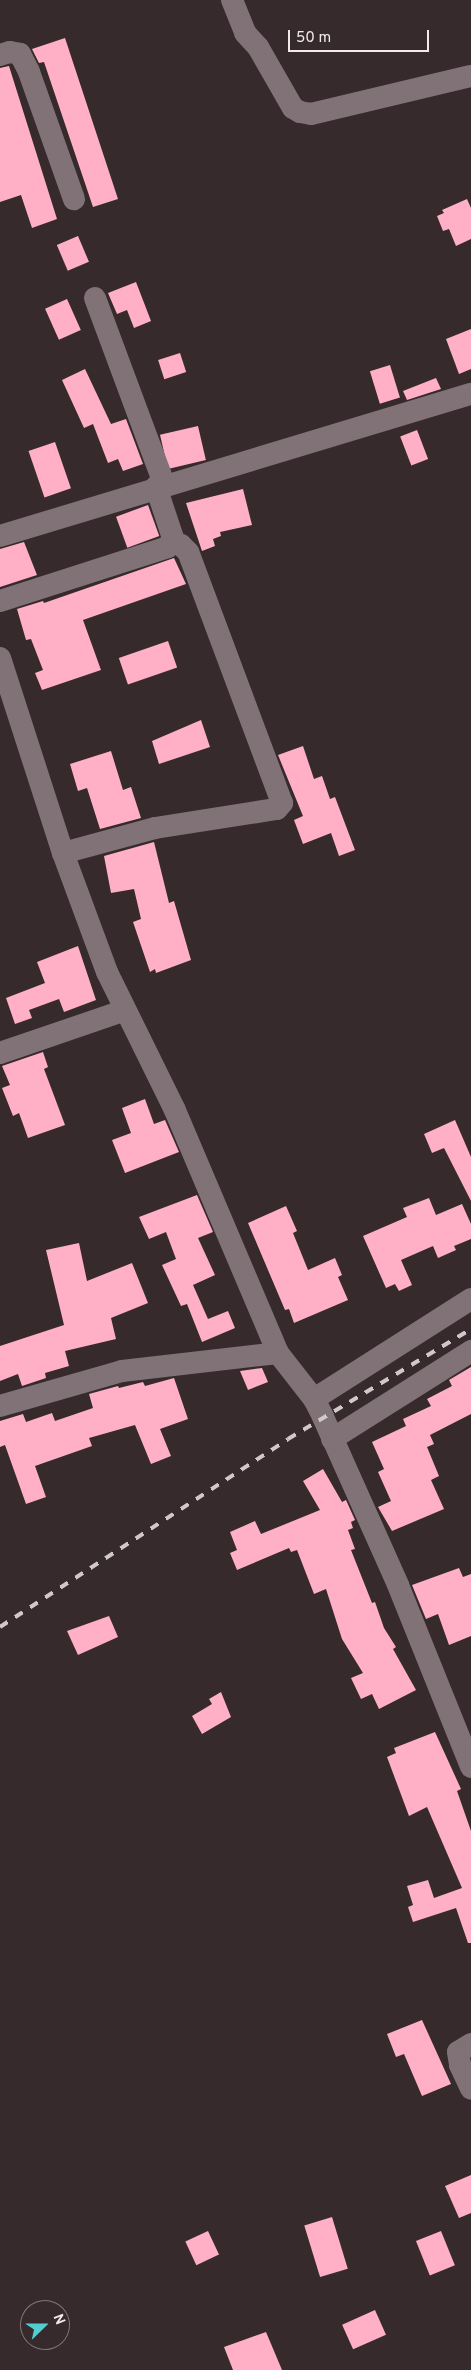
<!DOCTYPE html>
<style>
body{margin:0}
#map{position:relative;width:471px;height:2370px;overflow:hidden;background:#362a2d;font-family:Overpass,sans-serif}
div>[style]{position:absolute}
.building>*{inset:0;background:#ffb0c7;transform-origin:0 0}
.minor>*{height:22px;margin:-11px;padding:0 11px;transform-origin:11px;border-radius:11px;background:#807276}
.rail>*{height:4px;margin-top:-2px;transform-origin:0;background:repeating-linear-gradient(90deg,#d1c8ca 0 9px,transparent 0 18px)}
span{translate:-50% -50%;white-space:nowrap;text-align:center;line-height:1.15;-webkit-text-stroke:5px #362a2d;paint-order:stroke}
.north{position:absolute;left:20px;top:2300px;width:50px;height:50px;box-sizing:border-box;background:#362a2d;border:1px solid #817679;border-radius:50%;rotate:68deg;font-size:14px;font-weight:700;line-height:20px;text-align:center;color:#f1e9eb}
.north::after{content:'';display:block;margin:auto;width:18px;height:22px;background:#52cdd0;clip-path:polygon(50% 0,100% 100%,50% 72%,0 100%)}
.scale{position:absolute;left:288px;top:30px;width:141px;height:22px;box-sizing:border-box;border:2px solid #f1e9eb;border-top:0;padding-left:6px;font-size:15px;line-height:18px;white-space:nowrap;color:#f1e9eb;-webkit-text-stroke:4px #362a2d;paint-order:stroke}
</style>
<div id="map">
<div class="building">
<div style="clip-path:polygon(65px 38px,118px 199px,93px 207px,44px 62px,39px 63px,32px 49px)"></div>
<div style="clip-path:polygon(9px 66px,57px 219px,32px 228px,21px 195px,0 202px,0 68px)"></div>
<div style="clip-path:polygon(467px 199px,471px 208px,471px 239px,456px 246px,449px 229px,443px 231px,437px 216px,444px 213px,442px 210px)"></div>
<div style="left:78px;top:236px;width:28px;height:23px;rotate:67deg"></div>
<div style="clip-path:polygon(136px 282px,151px 321px,134px 328px,127px 310px,117px 314px,108px 293px)"></div>
<div style="left:67px;top:299px;width:34px;height:24px;rotate:66deg"></div>
<div style="clip-path:polygon(471px 329px,471px 369px,459px 374px,446px 339px)"></div>
<div style="left:180px;top:353px;width:20px;height:23px;rotate:72deg"></div>
<div style="left:390px;top:365px;width:34px;height:21px;rotate:73deg"></div>
<div style="clip-path:polygon(85px 369px,111px 424px,126px 419px,143px 464px,123px 471px,118px 459px,108px 463px,93px 424px,84px 428px,62px 380px)"></div>
<div style="clip-path:polygon(436px 378px,441px 389px,407px 400px,403px 391px)"></div>
<div style="left:198px;top:426px;width:35px;height:39px;rotate:77deg"></div>
<div style="left:417px;top:430px;width:31px;height:18px;rotate:69deg"></div>
<div style="left:55px;top:442px;width:49px;height:28px;rotate:71deg"></div>
<div style="clip-path:polygon(243px 489px,252px 525px,220px 532px,221px 536px,213px 539px,215px 546px,202px 551px,186px 503px)"></div>
<div style="left:148px;top:505px;width:33px;height:34px;rotate:70deg"></div>
<div style="clip-path:polygon(24px 542px,37px 575px,0 587px,0 549px)"></div>
<div style="clip-path:polygon(174px 558px,186px 584px,83px 620px,101px 670px,42px 690px,35px 673px,43px 670px,31px 639px,26px 640px,17px 609px,43px 601px,44px 603px)"></div>
<div style="left:168px;top:641px;width:28px;height:52px;rotate:71deg"></div>
<div style="clip-path:polygon(201px 720px,210px 747px,159px 764px,152px 741px)"></div>
<div style="clip-path:polygon(303px 746px,314px 779px,322px 776px,330px 799px,335px 797px,355px 850px,339px 856px,331px 833px,303px 844px,294px 820px,303px 816px,278px 755px)"></div>
<div style="clip-path:polygon(111px 751px,123px 790px,131px 787px,141px 818px,100px 829px,87px 788px,78px 791px,70px 764px)"></div>
<div style="clip-path:polygon(154px 842px,169px 903px,174px 901px,191px 960px,156px 973px,155px 969px,150px 972px,133px 922px,141px 919px,134px 889px,111px 893px,104px 856px)"></div>
<div style="clip-path:polygon(78px 946px,96px 1000px,64px 1012px,59px 999px,29px 1010px,32px 1018px,15px 1024px,6px 998px,45px 983px,37px 962px)"></div>
<div style="clip-path:polygon(43px 1052px,48px 1067px,44px 1069px,65px 1125px,28px 1138px,19px 1113px,13px 1116px,2px 1088px,10px 1085px,2px 1066px)"></div>
<div style="clip-path:polygon(145px 1099px,154px 1124px,165px 1120px,179px 1152px,125px 1173px,112px 1140px,131px 1133px,122px 1108px)"></div>
<div style="clip-path:polygon(455px 1120px,471px 1157px,471px 1201px,444px 1148px,432px 1153px,424px 1134px)"></div>
<div style="clip-path:polygon(197px 1195px,213px 1232px,198px 1238px,215px 1275px,193px 1285px,208px 1319px,228px 1311px,235px 1328px,202px 1342px,187px 1304px,181px 1306px,162px 1265px,176px 1259px,166px 1232px,149px 1239px,139px 1217px)"></div>
<div style="clip-path:polygon(429px 1198px,436px 1215px,462px 1204px,471px 1224px,471px 1239px,454px 1246px,456px 1250px,438px 1258px,433px 1246px,401px 1260px,412px 1285px,399px 1291px,395px 1284px,386px 1288px,363px 1236px,407px 1217px,403px 1208px)"></div>
<div style="clip-path:polygon(286px 1206px,297px 1231px,293px 1233px,308px 1270px,335px 1258px,342px 1275px,338px 1277px,348px 1300px,294px 1323px,289px 1309px,285px 1310px,248px 1223px)"></div>
<div style="clip-path:polygon(79px 1243px,87px 1281px,132px 1263px,148px 1303px,111px 1318px,116px 1339px,65px 1351px,69px 1366px,45px 1373px,46px 1378px,22px 1386px,18px 1374px,0 1381px,0 1346px,64px 1325px,46px 1250px)"></div>
<div style="clip-path:polygon(471px 1367px,471px 1414px,430px 1435px,434px 1444px,427px 1447px,439px 1476px,431px 1480px,444px 1509px,392px 1531px,378px 1507px,391px 1501px,378px 1472px,384px 1469px,372px 1442px,406px 1426px,403px 1419px,431px 1406px,427px 1399px,452px 1386px,449px 1380px)"></div>
<div style="clip-path:polygon(262px 1368px,268px 1382px,248px 1390px,240px 1371px)"></div>
<div style="clip-path:polygon(174px 1378px,188px 1419px,160px 1429px,171px 1456px,151px 1464px,135px 1425px,89px 1438px,92px 1446px,35px 1466px,46px 1497px,26px 1504px,5px 1445px,0 1447px,0 1421px,23px 1414px,26px 1422px,52px 1413px,55px 1421px,93px 1408px,89px 1394px,118px 1386px,119px 1388px,143px 1382px,145px 1386px)"></div>
<div style="clip-path:polygon(323px 1469px,342px 1502px,346px 1500px,355px 1520px,351px 1522px,353px 1528px,348px 1530px,355px 1549px,351px 1550px,372px 1603px,375px 1602px,384px 1628px,396px 1647px,393px 1649px,416px 1690px,379px 1709px,372px 1694px,361px 1699px,351px 1678px,363px 1673px,342px 1639px,326px 1589px,314px 1594px,297px 1550px,291px 1552px,289px 1548px,237px 1570px,230px 1553px,237px 1550px,230px 1532px,255px 1521px,261px 1534px,320px 1510px,303px 1481px)"></div>
<div style="clip-path:polygon(459px 1568px,463px 1577px,471px 1574px,471px 1636px,449px 1645px,438px 1614px,426px 1619px,412px 1585px)"></div>
<div style="clip-path:polygon(109px 1616px,118px 1637px,78px 1655px,67px 1631px)"></div>
<div style="clip-path:polygon(221px 1692px,231px 1717px,202px 1734px,192px 1716px,212px 1704px,209px 1699px)"></div>
<div style="clip-path:polygon(435px 1732px,461px 1789px,457px 1791px,471px 1831px,471px 1943px,468px 1943px,456px 1908px,413px 1922px,408px 1907px,413px 1905px,407px 1886px,428px 1880px,434px 1898px,462px 1888px,427px 1807px,409px 1816px,387px 1757px,396px 1753px,394px 1748px)"></div>
<div style="clip-path:polygon(422px 2020px,451px 2084px,422px 2096px,404px 2054px,396px 2057px,387px 2034px)"></div>
<div style="clip-path:polygon(471px 2175px,471px 2213px,459px 2218px,445px 2186px)"></div>
<div style="left:332px;top:2217px;width:54px;height:29px;rotate:73deg"></div>
<div style="left:208px;top:2231px;width:26px;height:25px;rotate:65deg"></div>
<div style="left:441px;top:2231px;width:37px;height:27px;rotate:68deg"></div>
<div style="left:375px;top:2310px;width:27px;height:36px;rotate:66deg"></div>
<div style="clip-path:polygon(266px 2332px,282px 2370px,233px 2370px,224px 2347px)"></div>
</div>
<div class="minor">
<div style="left:232px;top:0;width:35px;rotate:68deg"></div>
<div style="left:245px;top:33px;width:19px;rotate:47deg"></div>
<div style="left:258px;top:47px;width:70px;rotate:60.2deg"></div>
<div style="left:293px;top:108px;width:8px;rotate:30deg"></div>
<div style="left:300px;top:112px;width:11px;rotate:10deg"></div>
<div style="left:311px;top:114px;width:164px;rotate:-13.4deg"></div>
<div style="left:0;top:55px;width:10px;rotate:-17deg"></div>
<div style="left:10px;top:52px;width:10px;rotate:11deg"></div>
<div style="left:20px;top:54px;width:20px;rotate:63deg"></div>
<div style="left:29px;top:72px;width:135px;rotate:70.5deg"></div>
<div style="left:95px;top:298px;width:198px;rotate:69.6deg"></div>
<div style="left:0;top:536px;width:492px;rotate:-16.8deg"></div>
<div style="left:0;top:601px;width:176px;rotate:-17.8deg"></div>
<div style="left:168px;top:547px;width:10px;rotate:-61deg"></div>
<div style="left:173px;top:538px;width:54px;rotate:-108.4deg"></div>
<div style="left:0;top:658px;width:205px;rotate:72.1deg"></div>
<div style="left:63px;top:853px;width:127px;rotate:69.7deg"></div>
<div style="left:107px;top:972px;width:152px;rotate:63.8deg"></div>
<div style="left:174px;top:1108px;width:266px;rotate:67deg"></div>
<div style="left:278px;top:1353px;width:58px;rotate:52deg"></div>
<div style="left:314px;top:1399px;width:20px;rotate:63deg"></div>
<div style="left:323px;top:1417px;width:184px;rotate:65.9deg"></div>
<div style="left:398px;top:1585px;width:196px;rotate:68.1deg"></div>
<div style="left:63px;top:853px;width:95px;rotate:-15.2deg"></div>
<div style="left:155px;top:828px;width:123px;rotate:-8.9deg"></div>
<div style="left:277px;top:809px;width:8px;rotate:-50deg"></div>
<div style="left:282px;top:803px;width:268px;rotate:-110.5deg"></div>
<div style="left:188px;top:552px;width:10px;rotate:-135deg"></div>
<div style="left:181px;top:545px;width:9px;rotate:-167deg"></div>
<div style="left:0;top:1053px;width:130px;rotate:-18.9deg"></div>
<div style="left:314px;top:1399px;width:186px;rotate:-32.5deg"></div>
<div style="left:0;top:1406px;width:127px;rotate:-16deg"></div>
<div style="left:122px;top:1371px;width:157px;rotate:-6.6deg"></div>
<div style="left:332px;top:1439px;width:165px;rotate:-32.3deg"></div>
<div style="left:471px;top:2044px;width:15px;rotate:148deg"></div>
<div style="left:458px;top:2052px;width:13px;rotate:81deg"></div>
<div style="left:460px;top:2065px;width:26px;rotate:65deg"></div>
</div>
<div class="rail">
<div style="left:0;top:1627px;width:344px;rotate:-33.1deg"></div>
<div style="left:288px;top:1439px;width:214px;rotate:-31deg"></div>
</div>
<div class="north">N</div>
<div class="scale">50 m</div>
</div>
